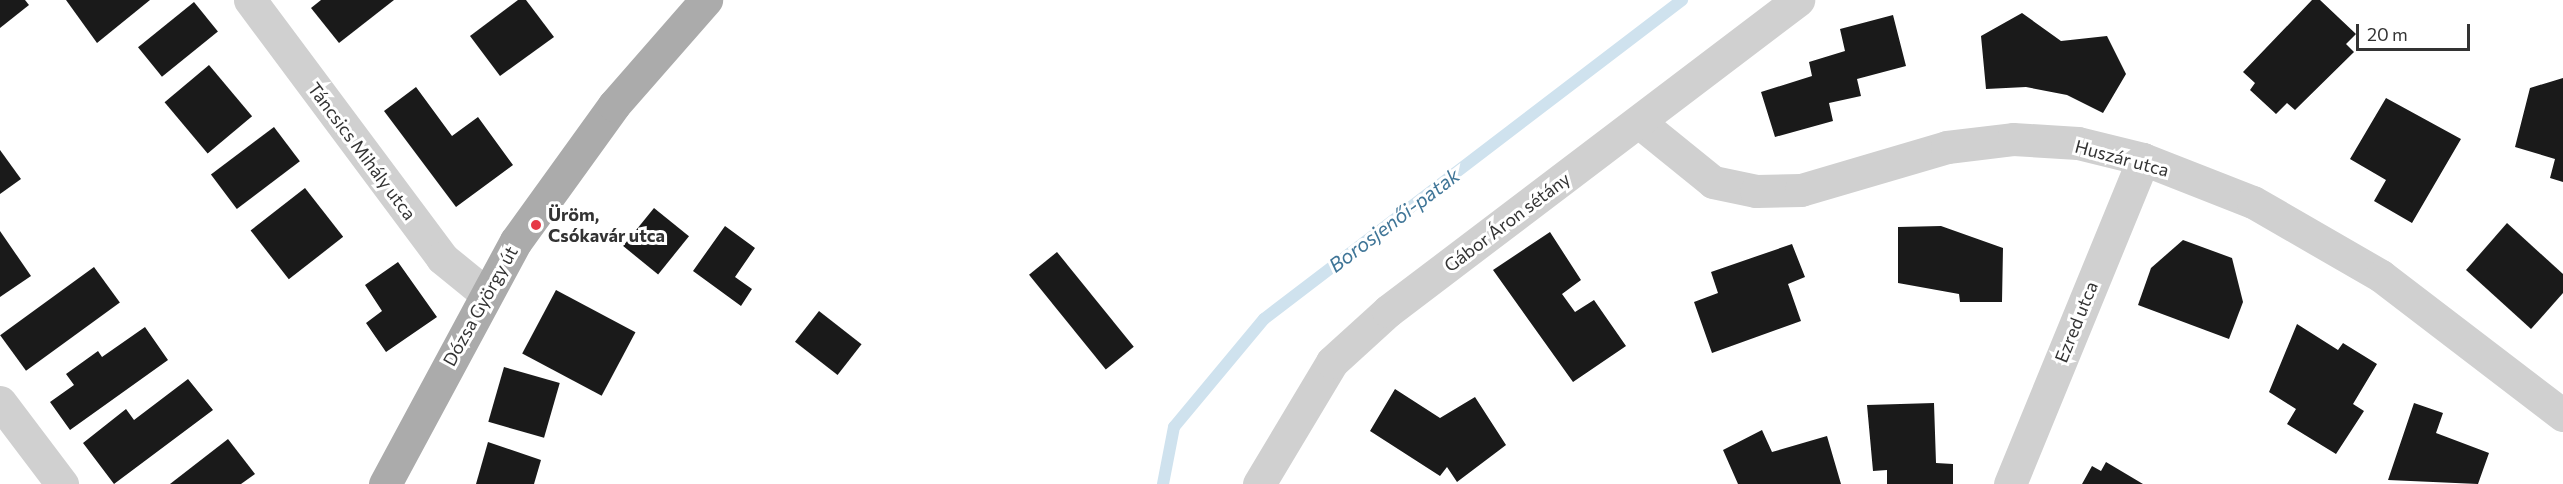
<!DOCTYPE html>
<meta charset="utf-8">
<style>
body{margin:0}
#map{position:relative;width:2563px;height:484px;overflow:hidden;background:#fff;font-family:Commissioner,sans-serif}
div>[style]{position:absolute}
.stream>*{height:12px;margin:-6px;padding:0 6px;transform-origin:6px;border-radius:6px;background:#cfe2ee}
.building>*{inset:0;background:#1a1a1a;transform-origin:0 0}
.minor>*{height:33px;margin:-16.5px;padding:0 16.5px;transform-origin:16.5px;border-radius:16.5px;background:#d0d0d0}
.major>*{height:33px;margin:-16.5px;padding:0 16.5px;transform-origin:16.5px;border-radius:16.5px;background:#ababab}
.dots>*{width:16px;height:16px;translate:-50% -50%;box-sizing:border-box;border:3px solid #fff;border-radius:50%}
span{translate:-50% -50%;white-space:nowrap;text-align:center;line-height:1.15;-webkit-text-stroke:6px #fff;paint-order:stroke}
.street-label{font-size:18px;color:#333}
.poi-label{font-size:18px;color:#333;font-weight:700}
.left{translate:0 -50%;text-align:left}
.water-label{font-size:20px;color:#3f7597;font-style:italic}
.scale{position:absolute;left:2356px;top:24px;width:114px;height:27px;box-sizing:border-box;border:3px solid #333;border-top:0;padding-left:8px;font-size:18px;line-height:21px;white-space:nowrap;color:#333;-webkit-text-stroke:4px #fff;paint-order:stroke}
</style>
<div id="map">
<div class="stream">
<div style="left:1163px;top:484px;width:58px;rotate:-79.1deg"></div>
<div style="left:1174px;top:427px;width:141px;rotate:-50.2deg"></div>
<div style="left:1264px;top:319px;width:526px;rotate:-37.35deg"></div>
</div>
<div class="building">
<div style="clip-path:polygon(0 0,25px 0,29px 5px,0 28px)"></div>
<div style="clip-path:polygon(66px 0,150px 0,97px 43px)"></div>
<div style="clip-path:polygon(321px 0,394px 0,339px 43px,311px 8px)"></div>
<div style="clip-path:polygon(518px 0,526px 0,554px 37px,500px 76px,470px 36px)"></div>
<div style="clip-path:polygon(2312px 0,2320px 0,2356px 34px,2346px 44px,2354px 52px,2295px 110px,2287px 103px,2276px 114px,2250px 90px,2255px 83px,2243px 72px)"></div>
<div style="left:194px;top:2px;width:38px;height:72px;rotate:51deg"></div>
<div style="clip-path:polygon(2022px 13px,2061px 41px,2107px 36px,2126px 74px,2103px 113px,2067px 95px,2026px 87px,1986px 89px,1981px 36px)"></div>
<div style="clip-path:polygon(1893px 15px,1906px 66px,1857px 79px,1861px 96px,1829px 103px,1833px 121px,1775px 137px,1761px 92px,1812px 76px,1809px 62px,1845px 51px,1840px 29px)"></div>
<div style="left:209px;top:65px;width:67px;height:58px;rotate:50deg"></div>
<div style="clip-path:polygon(2563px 78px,2563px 182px,2550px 178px,2555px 159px,2515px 147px,2530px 88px)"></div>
<div style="clip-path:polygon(416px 87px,452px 136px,478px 117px,513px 165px,456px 207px,384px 111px)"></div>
<div style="clip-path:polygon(2386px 98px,2461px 139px,2412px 223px,2374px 201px,2386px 180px,2350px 159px)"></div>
<div style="left:274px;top:127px;width:43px;height:79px;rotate:53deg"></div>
<div style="clip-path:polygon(0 150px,21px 179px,0 194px)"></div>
<div style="left:305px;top:188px;width:62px;height:69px;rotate:52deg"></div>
<div style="left:654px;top:208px;width:45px;height:49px;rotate:39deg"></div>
<div style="clip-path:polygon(2507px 223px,2563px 274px,2563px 293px,2531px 329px,2466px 270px)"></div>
<div style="clip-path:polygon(725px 226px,755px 248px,735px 277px,752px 289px,741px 306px,693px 271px)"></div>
<div style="clip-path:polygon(1941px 226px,2003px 248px,2002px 302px,1960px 302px,1959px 294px,1898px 283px,1898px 227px)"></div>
<div style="clip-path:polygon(0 231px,31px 276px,0 297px)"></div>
<div style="clip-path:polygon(1550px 232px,1581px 280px,1562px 294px,1575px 312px,1594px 300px,1626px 346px,1573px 382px,1493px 270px)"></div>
<div style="clip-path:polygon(2183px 240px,2232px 258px,2243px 302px,2229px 339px,2138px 305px,2151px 268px)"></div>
<div style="clip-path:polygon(1792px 244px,1805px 277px,1788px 284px,1801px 321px,1712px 353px,1694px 302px,1718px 293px,1711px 272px)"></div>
<div style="left:1057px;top:252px;width:122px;height:36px;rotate:51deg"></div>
<div style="clip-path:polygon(398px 262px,437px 317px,386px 352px,366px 323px,382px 311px,365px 285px)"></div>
<div style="left:94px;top:267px;width:44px;height:116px;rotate:54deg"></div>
<div style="left:556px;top:290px;width:90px;height:72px;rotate:28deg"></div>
<div style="left:819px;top:311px;width:54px;height:39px;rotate:38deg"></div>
<div style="clip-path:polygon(2297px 324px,2338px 350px,2343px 343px,2377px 364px,2353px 404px,2364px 411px,2336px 454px,2287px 424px,2296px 409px,2269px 392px)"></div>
<div style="clip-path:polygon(145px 327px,168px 360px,70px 430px,50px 402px,74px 385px,66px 374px,98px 351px,102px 357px)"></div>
<div style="left:504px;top:367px;width:58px;height:57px;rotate:16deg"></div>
<div style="clip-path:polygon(188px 379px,213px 410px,114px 484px,83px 443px,126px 409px,134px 420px)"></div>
<div style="clip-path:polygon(1395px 389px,1440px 418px,1475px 397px,1506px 445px,1457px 482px,1447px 467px,1440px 476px,1370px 431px)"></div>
<div style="clip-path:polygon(1934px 403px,1936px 463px,1953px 464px,1953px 484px,1887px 484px,1887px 470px,1873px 471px,1867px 405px)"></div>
<div style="clip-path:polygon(2414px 403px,2443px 413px,2436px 433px,2489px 453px,2478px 484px,2388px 480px)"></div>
<div style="clip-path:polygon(1762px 430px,1772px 452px,1827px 436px,1841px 484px,1738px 484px,1723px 450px)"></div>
<div style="clip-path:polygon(228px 439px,255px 474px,241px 484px,170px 484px)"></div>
<div style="clip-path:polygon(488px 442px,541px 460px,534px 484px,476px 484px)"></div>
<div style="clip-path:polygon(2106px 462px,2143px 484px,2082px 484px,2092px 466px,2101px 471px)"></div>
</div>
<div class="minor">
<div style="left:250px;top:0;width:322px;rotate:53.3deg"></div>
<div style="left:442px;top:258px;width:55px;rotate:39.1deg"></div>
<div style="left:1639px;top:122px;width:95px;rotate:39deg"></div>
<div style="left:1713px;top:182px;width:44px;rotate:11.8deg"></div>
<div style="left:1756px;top:191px;width:45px;rotate:-1.3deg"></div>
<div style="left:1801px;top:190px;width:152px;rotate:-16.4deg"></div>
<div style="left:1947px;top:147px;width:66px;rotate:-6.9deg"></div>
<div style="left:2013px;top:139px;width:65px;rotate:3.5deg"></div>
<div style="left:2078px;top:143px;width:67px;rotate:13.8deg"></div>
<div style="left:2143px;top:159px;width:118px;rotate:21.4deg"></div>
<div style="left:2253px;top:202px;width:148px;rotate:30deg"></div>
<div style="left:2381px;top:276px;width:229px;rotate:37.4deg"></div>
<div style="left:0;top:402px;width:103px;rotate:52.9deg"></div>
<div style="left:1259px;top:484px;width:142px;rotate:-59.1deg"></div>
<div style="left:1332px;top:362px;width:76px;rotate:-42.3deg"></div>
<div style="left:1388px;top:311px;width:515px;rotate:-37.18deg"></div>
<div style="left:2010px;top:484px;width:351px;rotate:-67.7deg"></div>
</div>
<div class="major">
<div style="left:385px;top:484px;width:276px;rotate:-61.7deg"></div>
<div style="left:516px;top:241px;width:168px;rotate:-54.2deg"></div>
<div style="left:614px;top:105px;width:140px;rotate:-48.8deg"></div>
</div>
<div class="dots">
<div style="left:536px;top:225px;background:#e63946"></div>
</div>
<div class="street-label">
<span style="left:362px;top:151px;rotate:53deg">Táncsics Mihály utca</span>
<span style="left:2122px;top:158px;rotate:15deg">Huszár utca</span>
<span style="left:1507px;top:222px;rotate:-37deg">Gábor Áron sétány</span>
<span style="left:480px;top:306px;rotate:-61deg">Dózsa György út</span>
<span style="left:2076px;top:322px;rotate:-68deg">Ezred utca</span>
</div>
<div class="poi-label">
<span class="left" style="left:548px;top:225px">Üröm,<br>Csókavár utca</span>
</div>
<div class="water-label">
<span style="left:1394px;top:220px;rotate:-37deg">Borosjenői-patak</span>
</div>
<div class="scale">20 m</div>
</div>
